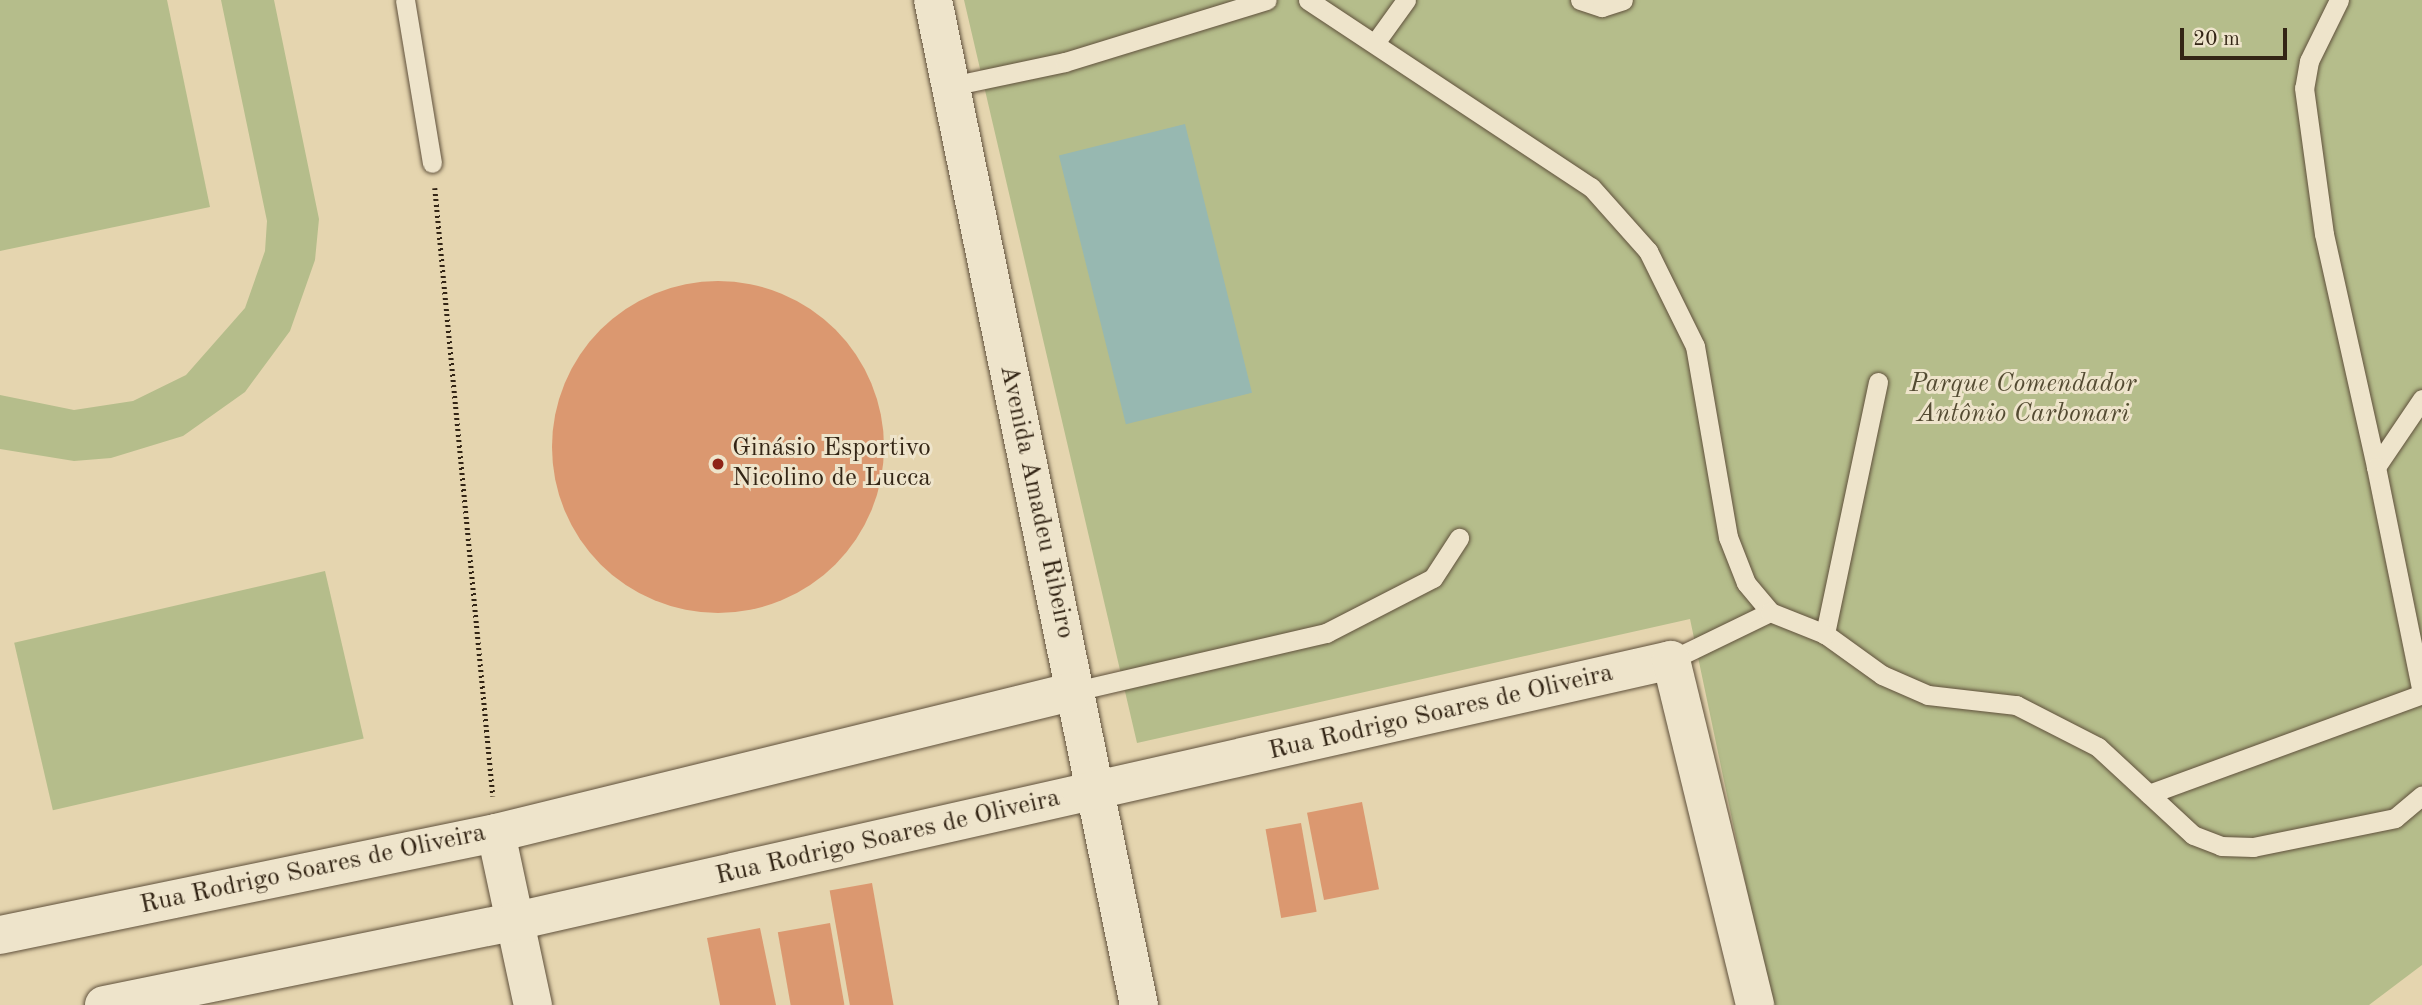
<!DOCTYPE html>
<meta charset="utf-8">
<style>
body{margin:0}
#map{position:relative;width:2422px;height:1005px;overflow:hidden;background:#e5d5af;font-family:"Old Standard TT",serif}
div>[style]{position:absolute}
.green>*{inset:0;background:#b5bd8b;transform-origin:0 0}
.water>*{inset:0;background:#97b8b1;transform-origin:0 0}
.building>*{inset:0;background:#db9870;transform-origin:0 0}
.round{border-radius:50%}
.path>*{height:4.5px;margin-top:-2.25px;transform-origin:0;background:repeating-linear-gradient(90deg,#332515 0 2px,transparent 0 5.5px)}
.roads{filter:drop-shadow(0 0 2px #60513c) drop-shadow(0 0 2px #60513c)}
.service>*{height:19px;margin:-9.5px;padding:0 9.5px;transform-origin:9.5px;border-radius:9.5px;background:#eee4cb}
.minor>*{height:38px;margin:-19px;padding:0 19px;transform-origin:19px;border-radius:19px;background:#eee4cb}
.dots>*{width:19px;height:19px;translate:-50% -50%;box-sizing:border-box;border:4px solid #eee4cb;border-radius:50%}
span{translate:-50% -50%;white-space:nowrap;text-align:center;line-height:1.15;-webkit-text-stroke:6px #eee4cb;paint-order:stroke}
.park-label{font-size:26px;color:#544b32;font-style:italic}
.poi-label{font-size:26px;color:#332515}
.left{translate:0 -50%;text-align:left}
.street-label{font-size:26px;color:#332515}
.scale{position:absolute;left:2180px;top:28px;width:107px;height:32px;box-sizing:border-box;border:4px solid #332515;border-top:0;padding-left:9px;font-size:21px;line-height:24px;white-space:nowrap;color:#332515;-webkit-text-stroke:5px #eee4cb;paint-order:stroke}
</style>
<div id="map">
<div class="green">
<div style="clip-path:polygon(0 0,167px 0,210px 207px,0 251px)"></div>
<div style="clip-path:polygon(221px 0,274px 0,319px 219px,315px 260px,290px 331px,245px 392px,183px 436px,111px 458px,74px 461px,0 449px,0 395px,74px 410px,133px 401px,186px 375px,245px 308px,265px 251px,267px 221px)"></div>
<div style="clip-path:polygon(964px 0,2422px 0,2422px 965px,2369px 1005px,1771px 1005px,1690px 619px,1137px 743px)"></div>
<div style="left:325px;top:571px;width:172px;height:319px;rotate:77deg"></div>
</div>
<div class="water">
<div style="left:1185px;top:124px;width:277px;height:130px;rotate:76deg"></div>
</div>
<div class="building">
<div class="round" style="left:552px;top:281px;width:332px;height:332px"></div>
<div style="left:1362px;top:802px;width:89px;height:56px;rotate:79deg"></div>
<div style="left:1301px;top:823px;width:90px;height:36px;rotate:80deg"></div>
<div style="left:872px;top:883px;width:124px;height:43px;rotate:80deg"></div>
<div style="left:830px;top:923px;width:83px;height:53px;rotate:80deg"></div>
<div style="clip-path:polygon(760px 928px,776px 1005px,720px 1005px,707px 938px)"></div>
</div>
<div class="path">
<div style="left:435px;top:188px;width:611px;rotate:84.55deg"></div>
</div>
<div class="roads">
<div class="service">
<div style="left:405px;top:0;width:165px;rotate:80.6deg"></div>
<div style="left:1308px;top:0;width:339px;rotate:33.5deg"></div>
<div style="left:1591px;top:187px;width:86px;rotate:48.3deg"></div>
<div style="left:1648px;top:251px;width:106px;rotate:63.7deg"></div>
<div style="left:1695px;top:346px;width:194px;rotate:80.2deg"></div>
<div style="left:1728px;top:537px;width:49px;rotate:68.6deg"></div>
<div style="left:1746px;top:583px;width:38px;rotate:50deg"></div>
<div style="left:1770px;top:612px;width:110px;rotate:154.1deg"></div>
<div style="left:1580px;top:0;width:23px;rotate:18deg"></div>
<div style="left:1602px;top:7px;width:22px;rotate:-18deg"></div>
<div style="left:2339px;top:0;width:68px;rotate:116.2deg"></div>
<div style="left:2309px;top:61px;width:27px;rotate:100deg"></div>
<div style="left:2304px;top:88px;width:147px;rotate:82.2deg"></div>
<div style="left:2324px;top:234px;width:239px;rotate:77.4deg"></div>
<div style="left:2376px;top:467px;width:82px;rotate:-55.9deg"></div>
<div style="left:1375px;top:43px;width:53px;rotate:-54.2deg"></div>
<div style="left:951px;top:86px;width:116px;rotate:-11.9deg"></div>
<div style="left:1065px;top:62px;width:211px;rotate:-17.1deg"></div>
<div style="left:1878px;top:382px;width:258px;rotate:101.9deg"></div>
<div style="left:1825px;top:634px;width:70px;rotate:35.7deg"></div>
<div style="left:1882px;top:675px;width:50px;rotate:23.5deg"></div>
<div style="left:1928px;top:695px;width:89px;rotate:6.5deg"></div>
<div style="left:2016px;top:705px;width:92px;rotate:27.1deg"></div>
<div style="left:2098px;top:747px;width:129px;rotate:42.8deg"></div>
<div style="left:2193px;top:835px;width:30px;rotate:21deg"></div>
<div style="left:2221px;top:846px;width:32px;rotate:2deg"></div>
<div style="left:2253px;top:847px;width:145px;rotate:-11.5deg"></div>
<div style="left:2395px;top:818px;width:35px;rotate:-40deg"></div>
<div style="left:2376px;top:467px;width:231px;rotate:78.5deg"></div>
<div style="left:1770px;top:612px;width:59px;rotate:21.8deg"></div>
<div style="left:1075px;top:691px;width:258px;rotate:-13deg"></div>
<div style="left:1326px;top:633px;width:120px;rotate:-27.2deg"></div>
<div style="left:1433px;top:578px;width:48px;rotate:-57deg"></div>
<div style="left:2149px;top:794px;width:291px;rotate:-20.1deg"></div>
</div>
<div class="minor">
<div style="left:933px;top:0;width:1026px;rotate:78.42deg"></div>
<div style="left:496px;top:833px;width:176px;rotate:77.9deg"></div>
<div style="left:0;top:935px;width:506px;rotate:-11.62deg"></div>
<div style="left:496px;top:833px;width:596px;rotate:-13.78deg"></div>
<div style="left:104px;top:1005px;width:420px;rotate:-11.5deg"></div>
<div style="left:516px;top:921px;width:1184px;rotate:-12.73deg"></div>
<div style="left:1671px;top:660px;width:355px;rotate:76.3deg"></div>
</div>
</div>
<div class="dots">
<div style="left:718px;top:464px;background:#8f2418"></div>
</div>
<div class="park-label">
<span style="left:2023px;top:400px">Parque Comendador<br>Antônio Carbonari</span>
</div>
<div class="poi-label">
<span class="left" style="left:732px;top:464px">Ginásio Esportivo<br>Nicolino de Lucca</span>
</div>
<div class="street-label">
<span style="left:1036px;top:502px;rotate:78deg">Avenida Amadeu Ribeiro</span>
<span style="left:1441px;top:713px;rotate:-13deg">Rua Rodrigo Soares de Oliveira</span>
<span style="left:888px;top:838px;rotate:-13deg">Rua Rodrigo Soares de Oliveira</span>
<span style="left:313px;top:870px;rotate:-12deg">Rua Rodrigo Soares de Oliveira</span>
</div>
<div class="scale">20 m</div>
</div>
